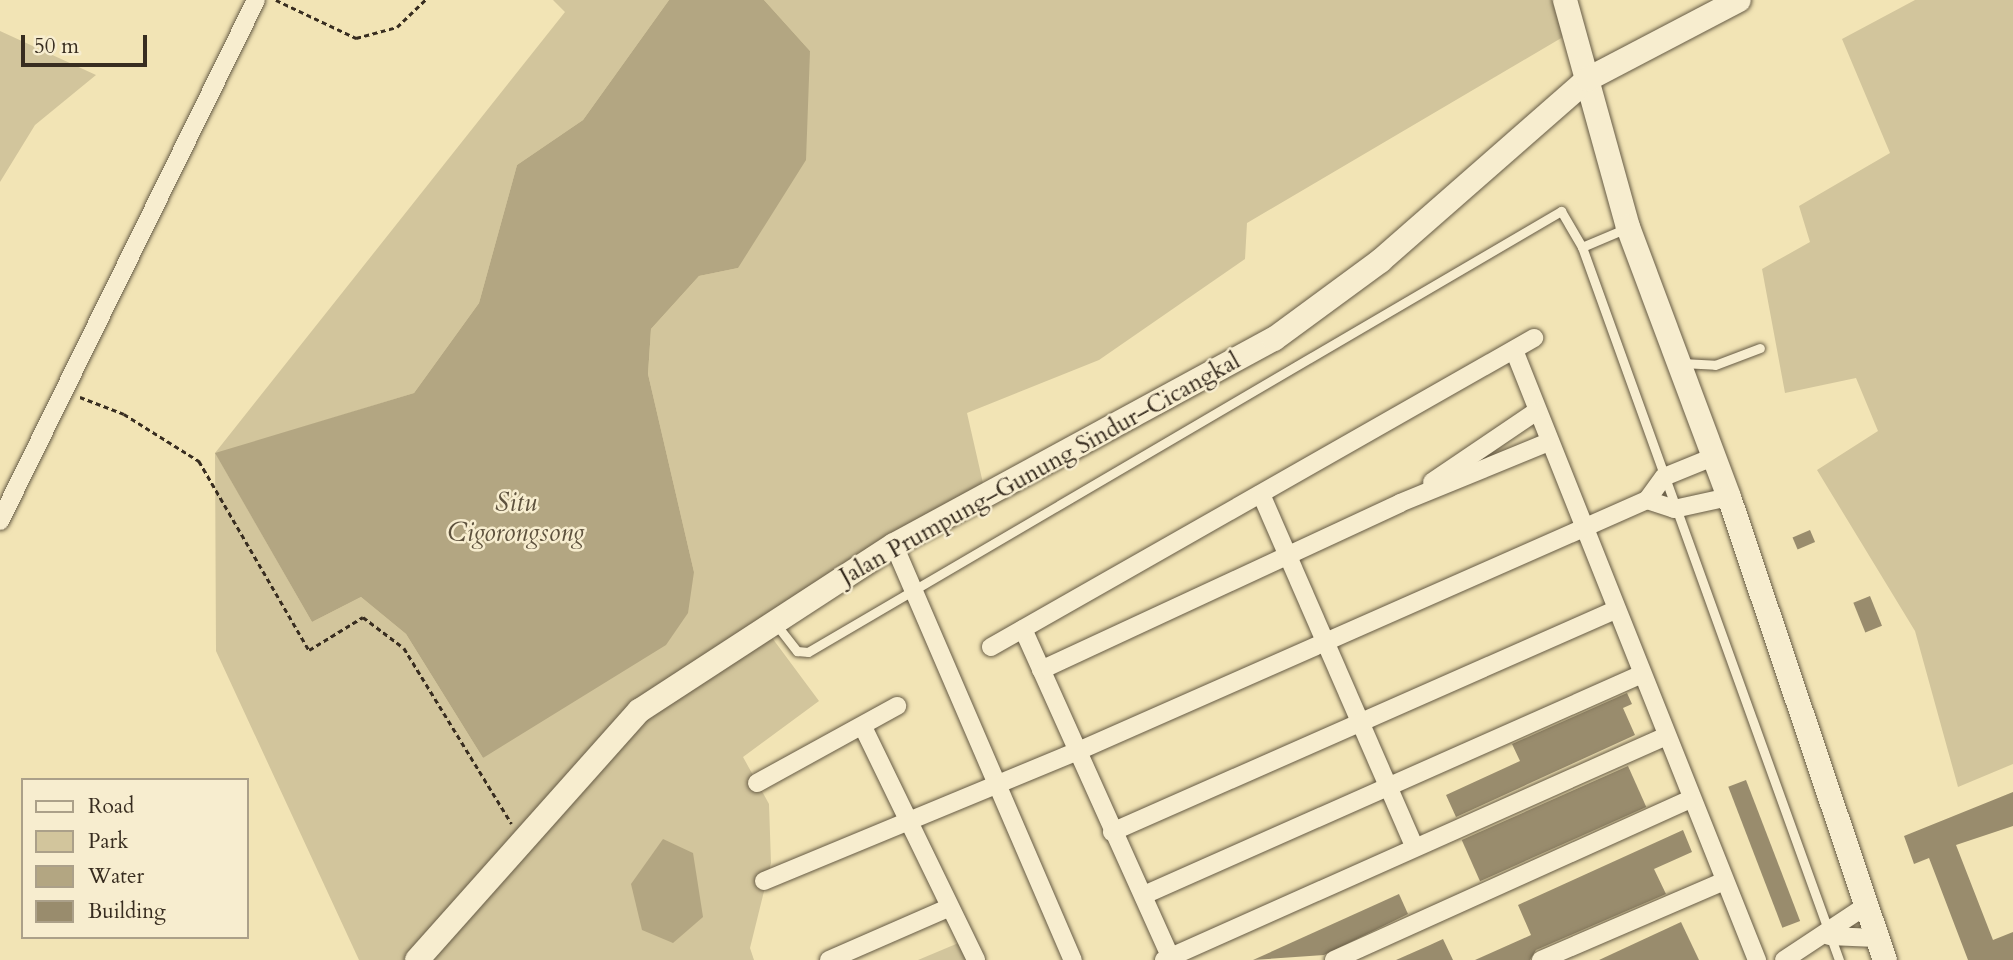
<!DOCTYPE html>
<meta charset="utf-8">
<style>
body{margin:0}
#map{position:relative;width:2013px;height:960px;overflow:hidden;background:#f2e4b5;font-family:Cardo,serif}
div>[style]{position:absolute}
.green>*{inset:0;background:#d2c59c}
.water>*{inset:0;background:#b3a682}
.building>*{inset:0;background:#998c6d;transform-origin:0 0}
.path>*{height:2.5px;margin-top:-1.25px;transform-origin:0;background:repeating-linear-gradient(90deg,#382d20 0 5px,transparent 0 8.5px)}
.roads{filter:drop-shadow(0 0 2px #665b45) drop-shadow(0 0 2px #665b45)}
.lane>*{height:9px;margin:-4.5px;padding:0 4.5px;transform-origin:4.5px;border-radius:4.5px;background:#f7edcf}
.street>*{height:18px;margin:-9px;padding:0 9px;transform-origin:9px;border-radius:9px;background:#f7edcf}
.secondary>*{height:24px;margin:-12px;padding:0 12px;transform-origin:12px;border-radius:12px;background:#f7edcf}
span{translate:-50% -50%;white-space:nowrap;text-align:center;line-height:1.15;-webkit-text-stroke:5px #f7edcf;paint-order:stroke}
.street-label{font-size:24px;color:#382d20}
.water-label{font-size:26px;color:#5d513d;font-style:italic}
.legend{position:absolute;left:21px;top:778px;width:228px;height:161px;box-sizing:border-box;background:#f7edcf;border:2px solid #aba089;margin:0;padding:9px 12px;list-style:none;font-size:21px;color:#382d20}
.legend li{display:flex;align-items:center;gap:14px;height:35px}
.legend b{width:35px;border:2px solid #aba089}
.scale{position:absolute;left:21px;top:35px;width:126px;height:32px;box-sizing:border-box;border:4px solid #382d20;border-top:0;padding-left:9px;font-size:21px;line-height:24px;white-space:nowrap;color:#382d20;-webkit-text-stroke:5px #f7edcf;paint-order:stroke}
</style>
<div id="map">
<div class="green">
<div style="clip-path:polygon(553px 0,669px 0,583px 120px,517px 165px,479px 303px,414px 393px,216px 454px,312px 622px,361px 597px,406px 634px,483px 758px,694px 572px,648px 374px,651px 329px,699px 276px,738px 268px,810px 51px,764px 0,1552px 0,1563px 37px,1247px 223px,1245px 259px,1099px 360px,967px 413px,985px 492px,761px 623px,819px 701px,743px 757px,769px 804px,771px 863px,750px 948px,754px 960px,359px 960px,216px 651px,215px 453px,565px 12px)"></div>
<div style="clip-path:polygon(1915px 0,2013px 0,2013px 764px,1958px 787px,1915px 631px,1817px 470px,1878px 431px,1856px 378px,1785px 393px,1762px 269px,1810px 242px,1799px 206px,1890px 153px,1842px 39px)"></div>
<div style="clip-path:polygon(0 31px,96px 75px,35px 125px,0 182px)"></div>
<div style="clip-path:polygon(968px 939px,978px 960px,918px 960px)"></div>
</div>
<div class="water">
<div style="clip-path:polygon(669px 0,764px 0,810px 51px,806px 160px,738px 268px,699px 276px,651px 329px,648px 374px,694px 572px,688px 613px,666px 645px,483px 758px,406px 634px,361px 597px,312px 622px,215px 453px,414px 393px,479px 303px,517px 165px,583px 120px)"></div>
<div style="clip-path:polygon(663px 839px,693px 853px,703px 917px,673px 943px,642px 930px,631px 884px)"></div>
</div>
<div class="building">
<div style="left:1810px;top:530px;width:13px;height:19px;rotate:67deg"></div>
<div style="left:1870px;top:596px;width:32px;height:18px;rotate:68deg"></div>
<div style="clip-path:polygon(1627px 693px,1632px 704px,1623px 708px,1635px 735px,1456px 817px,1446px 795px,1520px 761px,1512px 744px)"></div>
<div style="left:1628px;top:766px;width:45px;height:182px;rotate:66deg"></div>
<div style="left:1746px;top:780px;width:151px;height:19px;rotate:69deg"></div>
<div style="clip-path:polygon(2013px 792px,2013px 826px,1956px 845px,1993px 940px,2013px 932px,2013px 960px,1968px 960px,1929px 858px,1914px 864px,1904px 836px)"></div>
<div style="clip-path:polygon(1683px 830px,1692px 852px,1654px 869px,1666px 894px,1536px 950px,1530px 960px,1475px 960px,1531px 935px,1518px 905px)"></div>
<div style="clip-path:polygon(1399px 894px,1408px 914px,1324px 955px,1253px 960px)"></div>
<div style="clip-path:polygon(1681px 922px,1699px 960px,1599px 960px,1627px 947px)"></div>
<div style="clip-path:polygon(1443px 939px,1453px 960px,1396px 960px,1430px 945px)"></div>
</div>
<div class="path">
<div style="left:276px;top:0;width:89px;rotate:25.4deg"></div>
<div style="left:356px;top:38px;width:42px;rotate:-15deg"></div>
<div style="left:397px;top:27px;width:39px;rotate:-44deg"></div>
<div style="left:80px;top:397px;width:47px;rotate:21.1deg"></div>
<div style="left:124px;top:414px;width:89px;rotate:32.1deg"></div>
<div style="left:199px;top:461px;width:219px;rotate:59.8deg"></div>
<div style="left:309px;top:650px;width:63px;rotate:-31.4deg"></div>
<div style="left:363px;top:617px;width:51px;rotate:37.1deg"></div>
<div style="left:404px;top:648px;width:206px;rotate:58.5deg"></div>
</div>
<div class="roads">
<div class="lane">
<div style="left:1582px;top:247px;width:49px;rotate:-22.9deg"></div>
<div style="left:1682px;top:363px;width:33px;rotate:3deg"></div>
<div style="left:1715px;top:365px;width:48px;rotate:-20.7deg"></div>
<div style="left:775px;top:623px;width:36px;rotate:52deg"></div>
<div style="left:797px;top:651px;width:11px;rotate:5deg"></div>
<div style="left:808px;top:652px;width:873px;rotate:-30.36deg"></div>
<div style="left:1561px;top:211px;width:42px;rotate:59.7deg"></div>
<div style="left:1582px;top:247px;width:758px;rotate:70.18deg"></div>
</div>
<div class="street">
<div style="left:1514px;top:350px;width:657px;rotate:68.28deg"></div>
<div style="left:1432px;top:482px;width:127px;rotate:-34.1deg"></div>
<div style="left:1261px;top:494px;width:384px;rotate:66.5deg"></div>
<div style="left:1647px;top:500px;width:28px;rotate:18deg"></div>
<div style="left:1674px;top:509px;width:56px;rotate:-12.3deg"></div>
<div style="left:0;top:521px;width:580px;rotate:-63.83deg"></div>
<div style="left:894px;top:545px;width:452px;rotate:66.7deg"></div>
<div style="left:1023px;top:629px;width:363px;rotate:65.8deg"></div>
<div style="left:991px;top:647px;width:625px;rotate:-29.64deg"></div>
<div style="left:1041px;top:670px;width:396px;rotate:-24.9deg"></div>
<div style="left:1400px;top:503px;width:161px;rotate:-22.3deg"></div>
<div style="left:863px;top:727px;width:259px;rotate:64.1deg"></div>
<div style="left:757px;top:783px;width:160px;rotate:-28.8deg"></div>
<div style="left:1112px;top:832px;width:550px;rotate:-23.81deg"></div>
<div style="left:764px;top:881px;width:338px;rotate:-22.5deg"></div>
<div style="left:1076px;top:752px;width:624px;rotate:-23.81deg"></div>
<div style="left:1647px;top:500px;width:29px;rotate:-54deg"></div>
<div style="left:1664px;top:477px;width:53px;rotate:-22.2deg"></div>
<div style="left:1144px;top:895px;width:543px;rotate:-23.92deg"></div>
<div style="left:1829px;top:936px;width:47px;rotate:2.4deg"></div>
<div style="left:829px;top:960px;width:128px;rotate:-23.6deg"></div>
<div style="left:1164px;top:960px;width:547px;rotate:-24.04deg"></div>
<div style="left:1334px;top:960px;width:391px;rotate:-24.3deg"></div>
<div style="left:1541px;top:960px;width:199px;rotate:-23.3deg"></div>
<div style="left:1784px;top:960px;width:96px;rotate:-33.5deg"></div>
</div>
<div class="secondary">
<div style="left:1565px;top:0;width:236px;rotate:74.5deg"></div>
<div style="left:1628px;top:227px;width:288px;rotate:69.5deg"></div>
<div style="left:1729px;top:497px;width:489px;rotate:71.4deg"></div>
<div style="left:417px;top:960px;width:334px;rotate:-48.3deg"></div>
<div style="left:639px;top:711px;width:304px;rotate:-33.1deg"></div>
<div style="left:894px;top:545px;width:432px;rotate:-28.5deg"></div>
<div style="left:1274px;top:339px;width:132px;rotate:-36.3deg"></div>
<div style="left:1380px;top:261px;width:276px;rotate:-41.2deg"></div>
<div style="left:1588px;top:79px;width:170px;rotate:-27.6deg"></div>
</div>
</div>
<div class="street-label">
<span style="left:1040px;top:469px;rotate:-29deg">Jalan Prumpung–Gunung Sindur–Cicangkal</span>
</div>
<div class="water-label">
<span style="left:516px;top:518px">Situ<br>Cigorongsong</span>
</div>
<ul class="legend">
<li><b style="height:9px;background:#f7edcf"></b>Road</li>
<li><b style="height:19px;background:#d2c59c"></b>Park</li>
<li><b style="height:19px;background:#b3a682"></b>Water</li>
<li><b style="height:19px;background:#998c6d"></b>Building</li>
</ul>
<div class="scale">50 m</div>
</div>
